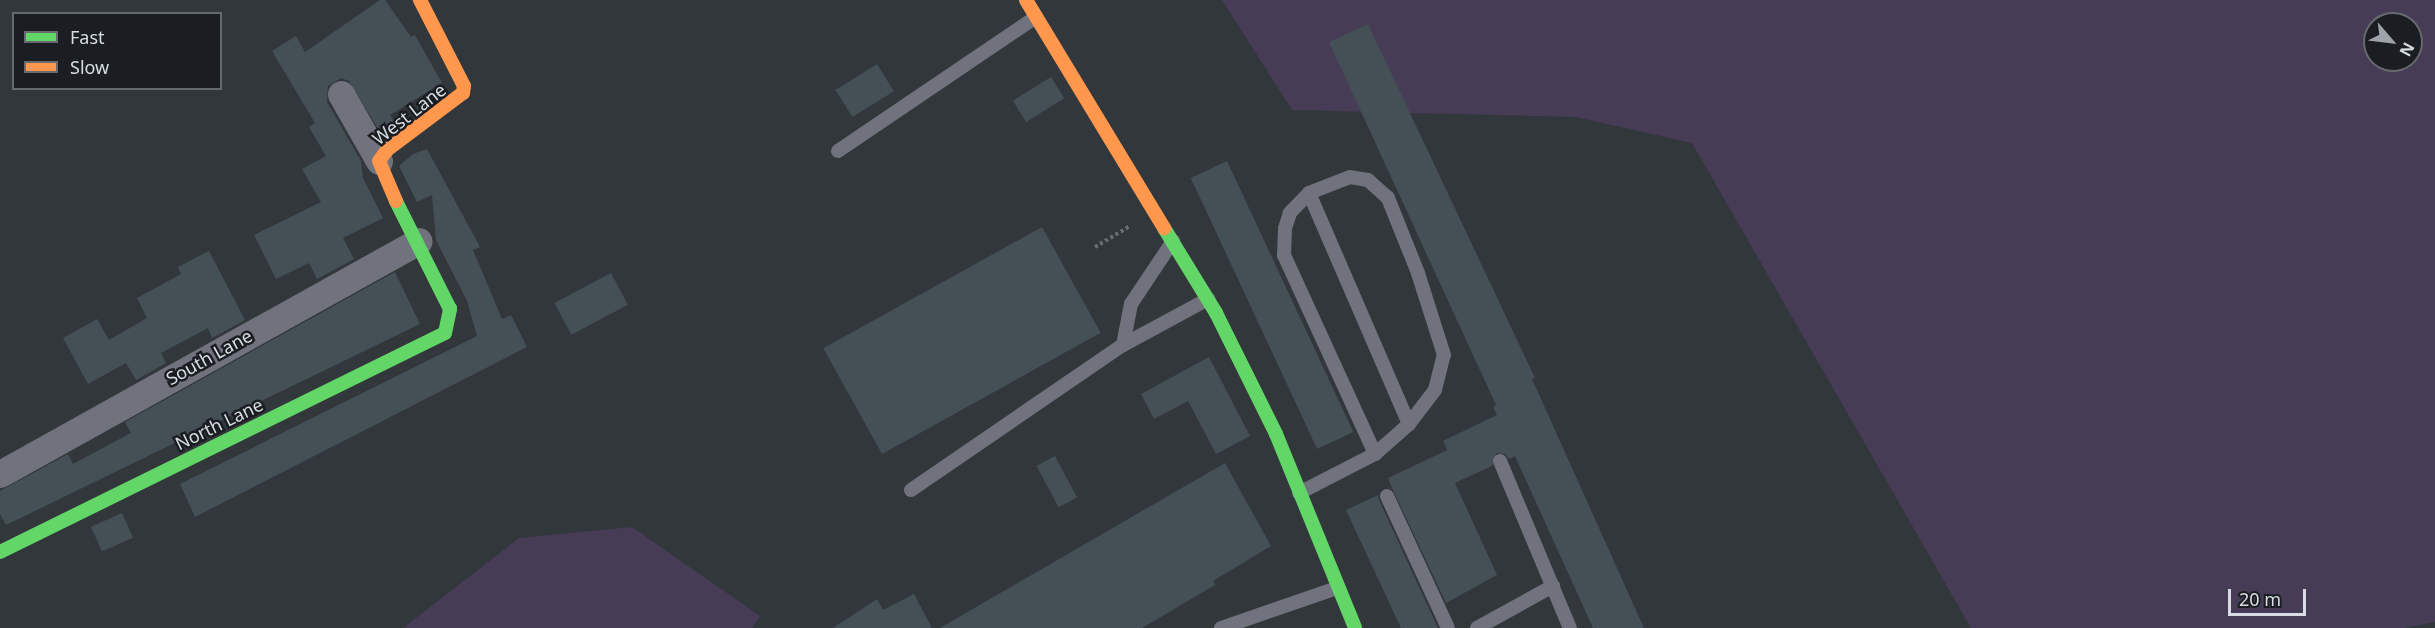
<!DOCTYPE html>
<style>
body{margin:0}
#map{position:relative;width:2435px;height:628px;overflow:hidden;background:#32373c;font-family:"Noto Sans",sans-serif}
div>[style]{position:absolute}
.green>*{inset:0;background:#463c55}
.building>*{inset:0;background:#445056;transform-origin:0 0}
.path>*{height:4px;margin-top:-2px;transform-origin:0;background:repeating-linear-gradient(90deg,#696d73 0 3px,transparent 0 6px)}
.lane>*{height:14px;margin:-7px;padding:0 7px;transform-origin:7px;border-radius:7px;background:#70727d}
.street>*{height:27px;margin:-13.5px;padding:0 13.5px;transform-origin:13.5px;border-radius:13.5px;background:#70727d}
.fast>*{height:14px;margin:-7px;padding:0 7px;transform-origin:7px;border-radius:7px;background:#63d668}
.slow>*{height:14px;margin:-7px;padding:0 7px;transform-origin:7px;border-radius:7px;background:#ff974d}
span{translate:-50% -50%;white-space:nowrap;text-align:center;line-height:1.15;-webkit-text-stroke:5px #1a1e22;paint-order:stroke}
.street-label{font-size:18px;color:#d7dde2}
.legend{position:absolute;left:12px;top:12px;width:210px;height:78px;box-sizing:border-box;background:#1a1e22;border:2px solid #666a6f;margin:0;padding:8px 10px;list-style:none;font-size:18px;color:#d7dde2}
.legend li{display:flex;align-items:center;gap:12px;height:30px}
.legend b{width:30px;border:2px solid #666a6f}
.north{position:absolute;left:2363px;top:12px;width:60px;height:60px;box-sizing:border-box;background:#1a1e22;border:2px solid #666a6f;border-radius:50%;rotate:118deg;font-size:16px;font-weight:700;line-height:24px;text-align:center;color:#d7dde2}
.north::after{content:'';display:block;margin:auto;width:21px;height:27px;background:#9da3a8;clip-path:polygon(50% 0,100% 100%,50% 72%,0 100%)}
.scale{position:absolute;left:2228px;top:589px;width:78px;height:27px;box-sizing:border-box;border:3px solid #d7dde2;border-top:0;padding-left:8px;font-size:18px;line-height:21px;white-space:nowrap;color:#d7dde2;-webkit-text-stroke:4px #1a1e22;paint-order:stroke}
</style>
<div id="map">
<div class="green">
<div style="clip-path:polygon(evenodd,1222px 0,2435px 0,2435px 622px,2404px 628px,1971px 628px,1692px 143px,1576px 117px,1292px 110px,1222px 0,2375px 24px,2411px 24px,2411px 60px,2375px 60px,2375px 24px)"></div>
<div style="clip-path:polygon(632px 527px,760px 616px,752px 628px,403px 628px,519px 538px)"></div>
</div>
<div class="building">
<div style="clip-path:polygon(380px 0,385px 0,411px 37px,415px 35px,442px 83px,390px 115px,394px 121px,380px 132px,349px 81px,341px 78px,328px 86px,327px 102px,361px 161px,363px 178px,383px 218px,343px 238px,354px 259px,317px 279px,309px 263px,276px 279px,254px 235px,321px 202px,302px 169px,326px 156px,309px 127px,315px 123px,272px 51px,296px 36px,305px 52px)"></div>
<div style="clip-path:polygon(1368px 24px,1535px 378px,1532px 379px,1644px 628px,1593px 628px,1515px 456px,1509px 459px,1505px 454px,1496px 453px,1492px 466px,1455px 483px,1497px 575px,1446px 603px,1392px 488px,1388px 478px,1447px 450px,1443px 441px,1497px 415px,1493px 407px,1496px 405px,1329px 42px)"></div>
<div style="left:877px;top:64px;width:32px;height:49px;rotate:58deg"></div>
<div style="left:1051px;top:77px;width:25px;height:45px;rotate:58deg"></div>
<div style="clip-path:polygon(427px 149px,480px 247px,473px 250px,502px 319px,511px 315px,527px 347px,195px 517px,180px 484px,477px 336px,467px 301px,436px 240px,432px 195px,417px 202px,399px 166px,413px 154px)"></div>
<div style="left:1227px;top:161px;width:299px;height:40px;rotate:65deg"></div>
<div style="left:1042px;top:227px;width:121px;height:250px;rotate:61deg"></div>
<div style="clip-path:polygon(209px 251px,245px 320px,212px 338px,208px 328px,161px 353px,166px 363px,136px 380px,126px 363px,88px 384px,63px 338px,97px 319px,109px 340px,147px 318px,137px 298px,181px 274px,178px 267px)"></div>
<div style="clip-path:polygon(395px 272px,420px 324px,6px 525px,0 514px,0 491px,68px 454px,73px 464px,131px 433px,125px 422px)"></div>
<div style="left:611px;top:273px;width:36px;height:64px;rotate:62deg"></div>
<div style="clip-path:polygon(1209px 357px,1250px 436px,1216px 454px,1188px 401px,1154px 419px,1141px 394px)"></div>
<div style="left:1055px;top:456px;width:47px;height:21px;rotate:62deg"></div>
<div style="clip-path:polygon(1225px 463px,1271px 546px,1213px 581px,1215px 585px,1142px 628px,940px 628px)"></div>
<div style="clip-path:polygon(1378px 495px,1379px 500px,1438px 628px,1401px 628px,1346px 510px)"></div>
<div style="left:122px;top:513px;width:27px;height:34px;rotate:66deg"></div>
<div style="clip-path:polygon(914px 594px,932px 628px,833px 628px,877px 599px,883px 610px)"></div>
</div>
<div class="path">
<div style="left:1095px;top:247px;width:41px;rotate:-31deg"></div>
</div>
<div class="lane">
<div style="left:838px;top:151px;width:239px;rotate:-34.1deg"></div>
<div style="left:1309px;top:193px;width:28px;rotate:134deg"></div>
<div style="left:1290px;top:213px;width:16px;rotate:108deg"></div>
<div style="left:1285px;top:228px;width:27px;rotate:92deg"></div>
<div style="left:1284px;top:255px;width:219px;rotate:65.4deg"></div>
<div style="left:1123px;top:345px;width:42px;rotate:-79deg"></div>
<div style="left:1131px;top:304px;width:76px;rotate:-56.3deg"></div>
<div style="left:1500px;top:461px;width:181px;rotate:67.3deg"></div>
<div style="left:911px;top:490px;width:257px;rotate:-34.4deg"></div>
<div style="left:1123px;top:345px;width:97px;rotate:-28.4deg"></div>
<div style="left:1299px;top:493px;width:85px;rotate:-27.2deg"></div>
<div style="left:1375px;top:454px;width:45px;rotate:-41.4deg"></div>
<div style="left:1409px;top:424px;width:43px;rotate:-52.6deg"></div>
<div style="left:1435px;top:390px;width:36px;rotate:-76deg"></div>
<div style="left:1444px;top:355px;width:86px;rotate:-107.6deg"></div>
<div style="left:1418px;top:273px;width:81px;rotate:-111.8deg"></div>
<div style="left:1388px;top:198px;width:27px;rotate:-138deg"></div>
<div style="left:1368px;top:180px;width:18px;rotate:-171deg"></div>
<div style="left:1350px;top:177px;width:44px;rotate:158.7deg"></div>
<div style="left:1309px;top:193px;width:252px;rotate:66.6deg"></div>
<div style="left:1387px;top:496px;width:145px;rotate:65.2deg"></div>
<div style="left:1221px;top:628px;width:123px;rotate:-19deg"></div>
<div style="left:1477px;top:628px;width:87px;rotate:-28.9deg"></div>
</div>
<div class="street">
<div style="left:341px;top:94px;width:77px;rotate:60.4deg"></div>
<div style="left:0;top:474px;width:479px;rotate:-29.1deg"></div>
</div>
<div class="fast">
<div style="left:1164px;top:228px;width:100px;rotate:58.5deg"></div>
<div style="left:1216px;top:313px;width:135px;rotate:63.6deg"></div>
<div style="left:1276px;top:434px;width:209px;rotate:67.8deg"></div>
<div style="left:0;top:552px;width:496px;rotate:-26.2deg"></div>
<div style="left:445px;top:333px;width:25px;rotate:-78deg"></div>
<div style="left:450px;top:309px;width:121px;rotate:-116.6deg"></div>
</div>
<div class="slow">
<div style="left:1026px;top:0;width:267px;rotate:58.8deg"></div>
<div style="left:396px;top:201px;width:43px;rotate:-113deg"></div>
<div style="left:379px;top:161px;width:14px;rotate:-54deg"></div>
<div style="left:387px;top:150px;width:95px;rotate:-36.9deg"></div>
<div style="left:463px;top:93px;width:7px;rotate:-82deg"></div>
<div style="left:464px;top:86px;width:97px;rotate:-117.1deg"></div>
</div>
<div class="street-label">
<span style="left:409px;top:114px;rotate:-38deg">West Lane</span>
<span style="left:209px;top:357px;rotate:-29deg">South Lane</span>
<span style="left:219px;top:424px;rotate:-26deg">North Lane</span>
</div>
<ul class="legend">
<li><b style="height:8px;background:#63d668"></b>Fast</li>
<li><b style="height:8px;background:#ff974d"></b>Slow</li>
</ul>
<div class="north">N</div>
<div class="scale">20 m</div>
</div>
